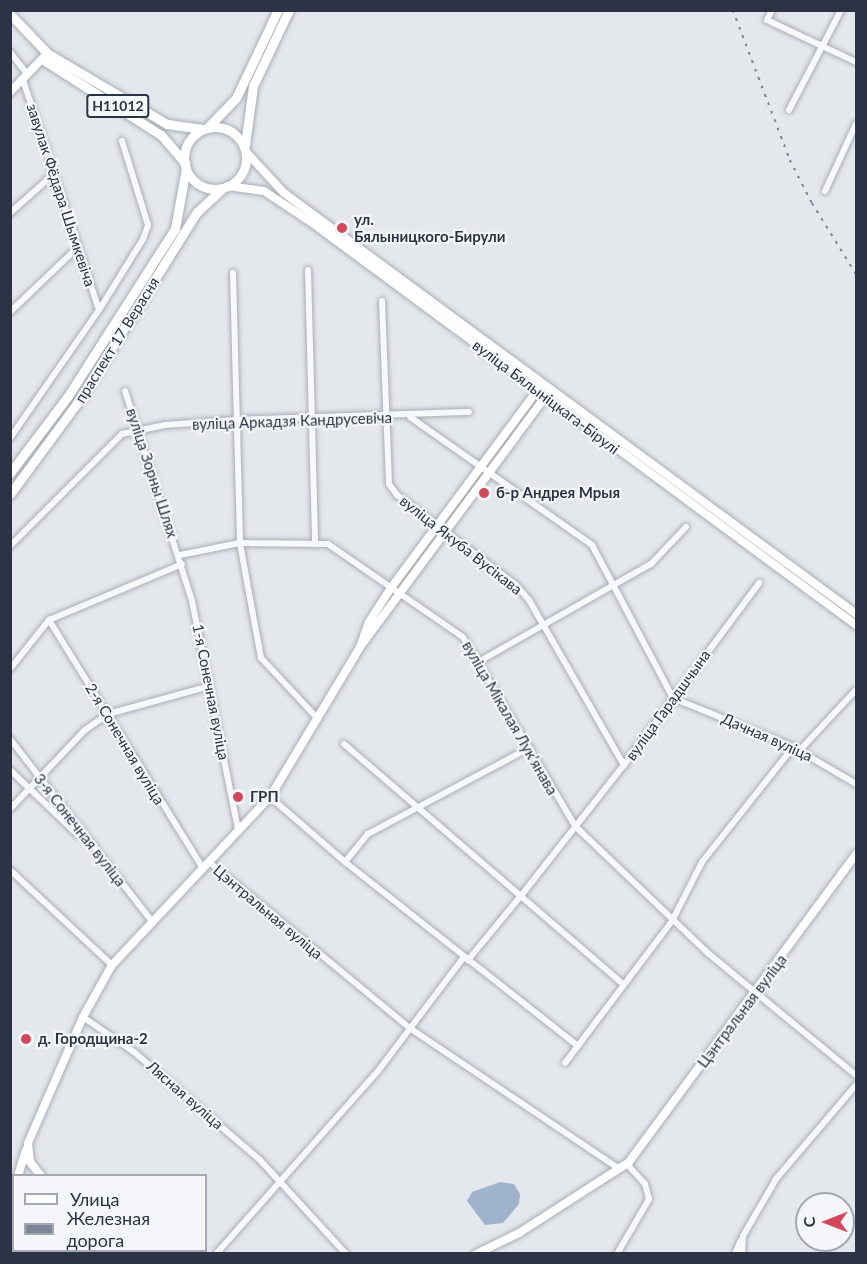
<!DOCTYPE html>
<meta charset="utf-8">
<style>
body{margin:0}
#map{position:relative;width:867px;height:1264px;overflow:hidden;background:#e4e7ec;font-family:Lato,sans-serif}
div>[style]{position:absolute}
.water>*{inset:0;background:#9fb4cc}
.roads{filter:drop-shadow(0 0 2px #a9aeb7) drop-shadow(0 0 2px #a9aeb7)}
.street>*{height:6px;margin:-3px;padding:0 3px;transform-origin:3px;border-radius:3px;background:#f7f8fa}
.secondary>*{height:8px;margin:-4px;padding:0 4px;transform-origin:4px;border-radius:4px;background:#fff}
.primary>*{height:9px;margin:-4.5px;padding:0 4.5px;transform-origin:4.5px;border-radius:4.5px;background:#fff}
.primary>.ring{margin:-4.5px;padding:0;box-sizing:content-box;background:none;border:9px solid #fff;border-radius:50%}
.rail>*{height:1.5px;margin-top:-0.75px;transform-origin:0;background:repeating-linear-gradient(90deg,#7d8696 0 3px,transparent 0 9px)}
.dots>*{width:16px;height:16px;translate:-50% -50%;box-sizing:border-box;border:3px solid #f4f6f9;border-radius:50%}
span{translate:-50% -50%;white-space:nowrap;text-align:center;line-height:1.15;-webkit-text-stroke:4.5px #f4f6f9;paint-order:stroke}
.shield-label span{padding:2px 4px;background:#f4f6f9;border:2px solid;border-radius:4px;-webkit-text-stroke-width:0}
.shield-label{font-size:14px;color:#2b3445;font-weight:700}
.street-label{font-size:15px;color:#2b3445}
.poi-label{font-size:15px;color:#2b3445;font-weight:700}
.left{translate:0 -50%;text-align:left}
.frame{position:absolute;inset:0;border:12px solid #2b3445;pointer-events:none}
.legend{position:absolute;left:12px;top:1174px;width:195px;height:78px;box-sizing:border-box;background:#f4f6f9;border:2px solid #a4a8b1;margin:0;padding:8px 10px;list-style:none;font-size:18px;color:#2b3445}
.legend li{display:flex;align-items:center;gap:12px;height:30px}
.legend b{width:30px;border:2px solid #a4a8b1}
.north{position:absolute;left:795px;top:1192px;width:60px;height:60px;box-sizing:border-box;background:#f4f6f9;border:2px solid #a4a8b1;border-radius:50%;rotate:270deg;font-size:16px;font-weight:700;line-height:24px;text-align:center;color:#2b3445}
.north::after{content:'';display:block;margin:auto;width:21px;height:27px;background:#d1495b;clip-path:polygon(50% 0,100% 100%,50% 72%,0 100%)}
</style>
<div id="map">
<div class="water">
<div style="clip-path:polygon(500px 1182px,514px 1184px,520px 1194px,519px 1204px,503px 1223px,485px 1225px,467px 1201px,472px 1192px)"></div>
</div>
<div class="roads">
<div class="street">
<div style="left:772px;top:10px;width:11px;rotate:117deg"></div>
<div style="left:767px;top:20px;width:98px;rotate:25.3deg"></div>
<div style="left:10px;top:52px;width:29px;rotate:52deg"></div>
<div style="left:23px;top:80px;width:242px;rotate:71.7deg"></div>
<div style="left:789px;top:110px;width:113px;rotate:-62.5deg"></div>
<div style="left:825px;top:191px;width:74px;rotate:-65.2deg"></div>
<div style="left:10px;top:213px;width:59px;rotate:-41.6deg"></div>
<div style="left:308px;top:270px;width:273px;rotate:88.5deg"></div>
<div style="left:233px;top:273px;width:270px;rotate:88.5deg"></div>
<div style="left:240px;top:543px;width:51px;rotate:79.8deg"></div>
<div style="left:249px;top:593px;width:66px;rotate:79.5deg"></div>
<div style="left:261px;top:658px;width:83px;rotate:46.9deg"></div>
<div style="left:382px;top:301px;width:183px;rotate:87.8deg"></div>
<div style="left:389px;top:484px;width:14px;rotate:54deg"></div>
<div style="left:397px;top:495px;width:149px;rotate:37.1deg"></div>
<div style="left:516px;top:585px;width:20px;rotate:49deg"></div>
<div style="left:529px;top:600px;width:190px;rotate:60.1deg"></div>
<div style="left:10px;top:312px;width:95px;rotate:-43.7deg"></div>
<div style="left:125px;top:391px;width:220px;rotate:72.3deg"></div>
<div style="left:192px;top:601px;width:234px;rotate:78.6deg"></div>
<div style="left:410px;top:417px;width:223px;rotate:35.1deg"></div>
<div style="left:592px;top:545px;width:173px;rotate:62.1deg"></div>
<div style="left:673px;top:698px;width:130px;rotate:22.2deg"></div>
<div style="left:793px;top:747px;width:73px;rotate:30.4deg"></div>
<div style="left:10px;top:438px;width:156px;rotate:-55.2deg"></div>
<div style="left:99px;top:310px;width:84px;rotate:-58.2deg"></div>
<div style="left:143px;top:239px;width:15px;rotate:-70deg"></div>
<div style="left:148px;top:225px;width:88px;rotate:-107.2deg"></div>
<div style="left:10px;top:546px;width:158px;rotate:-45deg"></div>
<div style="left:122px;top:434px;width:44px;rotate:-11.8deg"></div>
<div style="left:165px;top:425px;width:71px;rotate:-4deg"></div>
<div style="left:236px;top:420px;width:233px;rotate:-2deg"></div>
<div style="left:180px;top:555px;width:61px;rotate:-11.3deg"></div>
<div style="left:240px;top:543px;width:88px;rotate:0.7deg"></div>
<div style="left:328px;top:544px;width:164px;rotate:34.6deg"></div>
<div style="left:463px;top:637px;width:220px;rotate:59.3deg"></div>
<div style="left:575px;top:826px;width:185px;rotate:43.7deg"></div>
<div style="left:709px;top:954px;width:190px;rotate:39.5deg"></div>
<div style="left:49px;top:620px;width:292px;rotate:58.2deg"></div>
<div style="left:480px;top:661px;width:197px;rotate:-29.6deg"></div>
<div style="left:651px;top:564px;width:51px;rotate:-46.6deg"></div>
<div style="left:10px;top:669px;width:63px;rotate:-51.5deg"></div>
<div style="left:49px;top:620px;width:144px;rotate:-22.8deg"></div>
<div style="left:10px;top:739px;width:229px;rotate:52.1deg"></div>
<div style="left:344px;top:744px;width:368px;rotate:40.7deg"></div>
<div style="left:800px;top:750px;width:82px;rotate:-47deg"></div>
<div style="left:10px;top:770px;width:94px;rotate:43.7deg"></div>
<div style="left:270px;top:797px;width:99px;rotate:40.9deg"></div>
<div style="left:345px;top:862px;width:297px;rotate:38.3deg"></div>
<div style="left:10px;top:809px;width:109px;rotate:-46.5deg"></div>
<div style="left:85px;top:730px;width:28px;rotate:-35deg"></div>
<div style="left:108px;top:714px;width:106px;rotate:-15.4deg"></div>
<div style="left:209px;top:862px;width:262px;rotate:39.6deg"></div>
<div style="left:411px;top:1029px;width:249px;rotate:33.9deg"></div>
<div style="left:345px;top:862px;width:36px;rotate:-51deg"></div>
<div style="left:368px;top:834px;width:183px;rotate:-28.1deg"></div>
<div style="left:10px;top:870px;width:139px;rotate:43deg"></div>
<div style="left:83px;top:1017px;width:62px;rotate:34.5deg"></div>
<div style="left:134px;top:1052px;width:166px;rotate:40.6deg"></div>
<div style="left:260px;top:1160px;width:127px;rotate:47.5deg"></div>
<div style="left:565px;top:1063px;width:178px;rotate:-53deg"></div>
<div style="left:672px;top:921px;width:66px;rotate:-63deg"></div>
<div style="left:702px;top:862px;width:147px;rotate:-51.6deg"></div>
<div style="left:216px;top:1254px;width:244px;rotate:-48.5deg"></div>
<div style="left:378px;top:1071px;width:143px;rotate:-53deg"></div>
<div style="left:464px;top:957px;width:5px;rotate:37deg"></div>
<div style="left:468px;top:960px;width:82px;rotate:-50.5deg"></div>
<div style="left:520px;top:897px;width:168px;rotate:-51.8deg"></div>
<div style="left:624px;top:765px;width:227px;rotate:-53.4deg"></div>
<div style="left:617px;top:1254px;width:64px;rotate:-59.8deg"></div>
<div style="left:649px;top:1199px;width:16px;rotate:-105deg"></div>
<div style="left:645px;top:1184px;width:27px;rotate:-132deg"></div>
<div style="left:735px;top:1254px;width:15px;rotate:-67deg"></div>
<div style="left:742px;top:1254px;width:18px;rotate:-87deg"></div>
<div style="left:743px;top:1236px;width:66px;rotate:-59.9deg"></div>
<div style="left:776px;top:1179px;width:123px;rotate:-49.6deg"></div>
</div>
<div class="secondary">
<div style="left:10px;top:92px;width:46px;rotate:-45.9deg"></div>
<div style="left:246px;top:152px;width:56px;rotate:47.2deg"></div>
<div style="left:284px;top:193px;width:710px;rotate:36.35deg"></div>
<div style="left:228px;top:186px;width:36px;rotate:8deg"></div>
<div style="left:264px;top:191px;width:56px;rotate:33.4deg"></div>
<div style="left:311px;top:222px;width:678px;rotate:36.48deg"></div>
<div style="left:361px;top:644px;width:23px;rotate:-70deg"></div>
<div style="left:369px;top:622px;width:40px;rotate:-57.1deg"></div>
<div style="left:391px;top:588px;width:250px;rotate:-53.5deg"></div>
<div style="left:18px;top:1176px;width:27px;rotate:-73deg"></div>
<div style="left:41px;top:1176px;width:18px;rotate:-128deg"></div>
<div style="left:30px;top:1162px;width:19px;rotate:-96deg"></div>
<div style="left:28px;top:1143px;width:137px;rotate:-66.4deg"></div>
<div style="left:83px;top:1017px;width:60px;rotate:-60.9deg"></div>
<div style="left:112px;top:965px;width:231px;rotate:-46.8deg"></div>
<div style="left:270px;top:797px;width:175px;rotate:-59deg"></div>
<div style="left:360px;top:647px;width:320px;rotate:-53.5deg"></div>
<div style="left:10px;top:1197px;width:10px;rotate:-66deg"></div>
<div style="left:129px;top:1250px;width:6px;rotate:45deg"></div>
<div style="left:476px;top:1254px;width:48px;rotate:-26deg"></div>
<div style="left:519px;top:1233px;width:131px;rotate:-32.8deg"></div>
<div style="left:629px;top:1162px;width:383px;rotate:-53.6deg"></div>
</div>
<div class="primary">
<div style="left:10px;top:14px;width:54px;rotate:46.5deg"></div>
<div style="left:47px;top:53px;width:8px;rotate:130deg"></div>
<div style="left:42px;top:59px;width:141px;rotate:32.6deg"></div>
<div style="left:161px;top:135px;width:37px;rotate:49deg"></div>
<div style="left:47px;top:53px;width:139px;rotate:30.6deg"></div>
<div style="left:167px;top:124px;width:36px;rotate:8deg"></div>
<div style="left:209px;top:126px;width:39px;rotate:-46deg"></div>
<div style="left:236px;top:98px;width:98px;rotate:-64.5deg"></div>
<div class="ring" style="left:184px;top:127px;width:53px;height:53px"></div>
<div style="left:245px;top:145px;width:60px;rotate:-82.3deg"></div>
<div style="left:253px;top:86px;width:84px;rotate:-64.7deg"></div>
<div style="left:10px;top:473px;width:96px;rotate:-53deg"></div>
<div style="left:68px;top:396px;width:198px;rotate:-57.4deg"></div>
<div style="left:175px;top:229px;width:62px;rotate:-79.8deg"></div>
<div style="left:10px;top:494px;width:113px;rotate:-53.6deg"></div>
<div style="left:77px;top:403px;width:226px;rotate:-57.9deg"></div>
<div style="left:197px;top:212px;width:35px;rotate:-43deg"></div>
</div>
</div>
<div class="rail">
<div style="left:733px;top:10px;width:160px;rotate:69.2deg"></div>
<div style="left:790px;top:160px;width:48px;rotate:62.9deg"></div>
<div style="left:812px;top:203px;width:84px;rotate:58.2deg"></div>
</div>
<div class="dots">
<div style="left:342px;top:228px;background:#d1495b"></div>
<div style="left:484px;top:493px;background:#d1495b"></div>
<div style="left:238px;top:797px;background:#d1495b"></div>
<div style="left:26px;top:1039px;background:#d1495b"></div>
</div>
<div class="shield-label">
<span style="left:118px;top:106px">Н11012</span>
</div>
<div class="street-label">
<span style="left:61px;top:195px;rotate:72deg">завулак Фёдара Шымкевіча</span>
<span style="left:117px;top:340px;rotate:-58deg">праспект 17 Верасня</span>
<span style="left:546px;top:397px;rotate:37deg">вуліца Бялыніцкага-Бірулі</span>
<span style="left:292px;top:421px;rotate:-2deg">вуліца Аркадзя Кандрусевіча</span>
<span style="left:152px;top:473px;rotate:72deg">вуліца Зорны Шлях</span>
<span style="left:461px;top:545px;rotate:38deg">вуліца Якуба Вусікава</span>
<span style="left:211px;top:692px;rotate:79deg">1-я Сонечная вуліца</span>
<span style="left:668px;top:705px;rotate:-54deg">вуліца Гарадшчына</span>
<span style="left:510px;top:718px;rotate:60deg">вуліца Мікалая Лукʼянава</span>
<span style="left:767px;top:737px;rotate:24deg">Дачная вуліца</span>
<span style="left:125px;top:744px;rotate:59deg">2-я Сонечная вуліца</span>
<span style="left:80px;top:830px;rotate:52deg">3-я Сонечная вуліца</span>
<span style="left:268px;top:912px;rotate:40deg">Цэнтральная вуліца</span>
<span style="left:742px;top:1011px;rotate:-53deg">Цэнтральная вуліца</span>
<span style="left:185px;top:1095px;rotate:41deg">Лясная вуліца</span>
</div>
<div class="poi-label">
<span class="left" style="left:354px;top:228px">ул.<br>Бялыницкого-Бирули</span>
<span class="left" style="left:496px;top:493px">б-р Андрея Мрыя</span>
<span class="left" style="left:250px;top:797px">ГРП</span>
<span class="left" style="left:38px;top:1039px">д. Городщина-2</span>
</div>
<div class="frame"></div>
<ul class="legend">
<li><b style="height:8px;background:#fff"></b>Улица</li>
<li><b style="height:8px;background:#7d8696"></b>Железная дорога</li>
</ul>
<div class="north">С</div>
</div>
